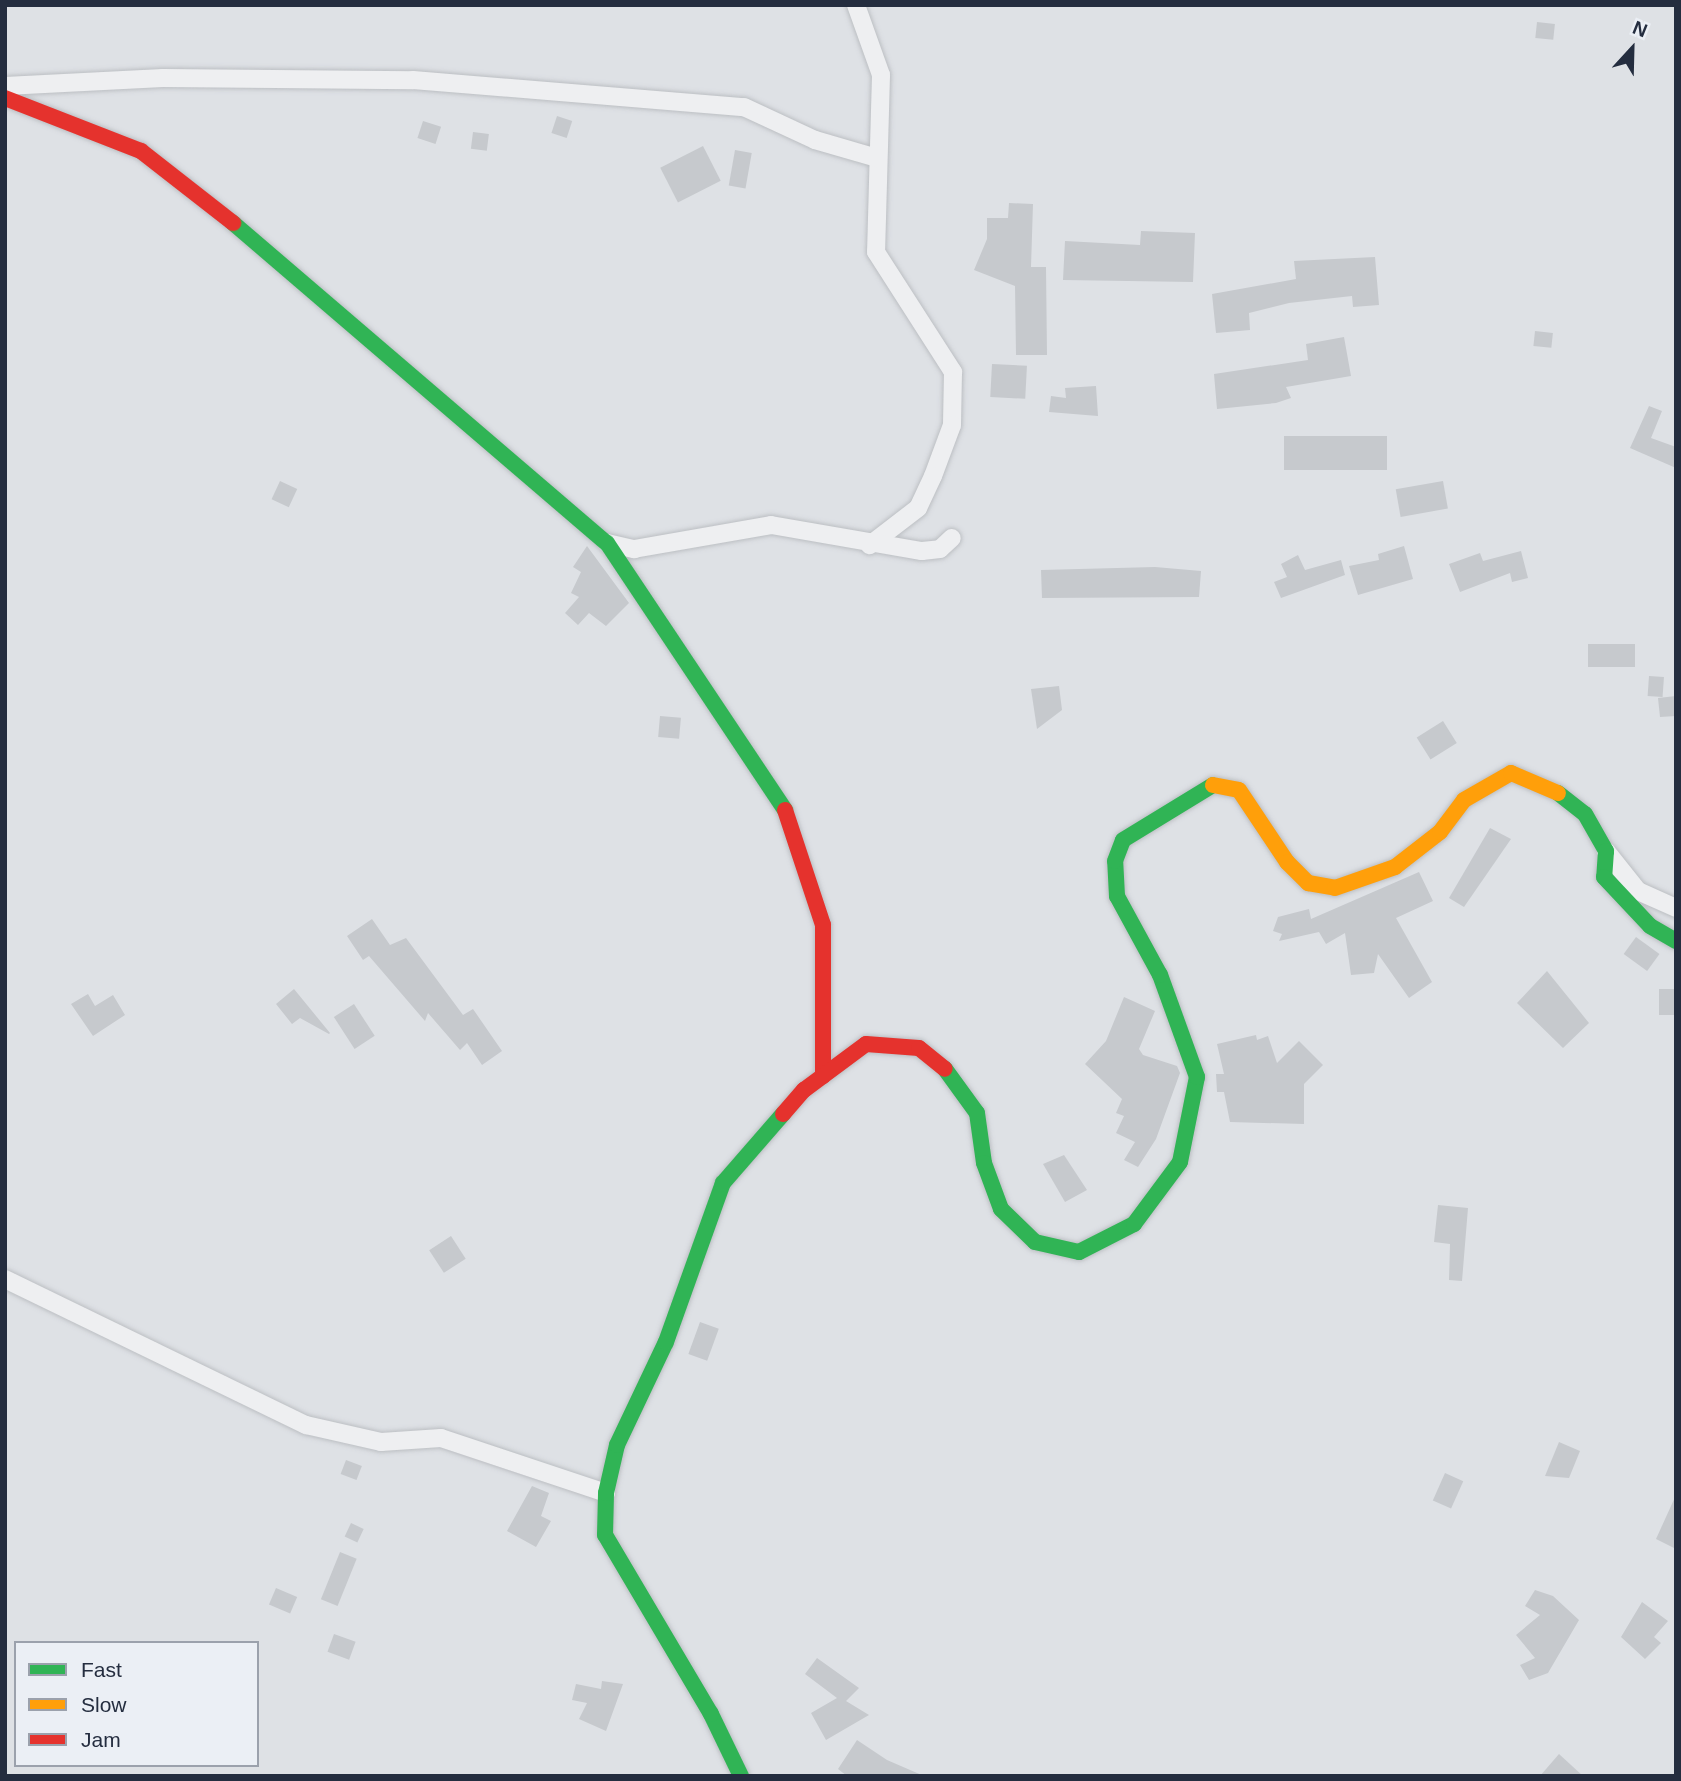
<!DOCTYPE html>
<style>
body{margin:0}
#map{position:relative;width:1681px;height:1781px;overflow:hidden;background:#dee1e5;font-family:Helvetica,sans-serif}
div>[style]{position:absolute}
.building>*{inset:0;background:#c6c9cd;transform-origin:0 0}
.roads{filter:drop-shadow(0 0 2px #bcbfc3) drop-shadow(0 0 2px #bcbfc3)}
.street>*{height:18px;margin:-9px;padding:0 9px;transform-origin:9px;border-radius:9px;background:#eeeff1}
.fast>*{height:16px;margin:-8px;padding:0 8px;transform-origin:8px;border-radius:8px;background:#30b455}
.slow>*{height:16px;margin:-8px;padding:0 8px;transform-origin:8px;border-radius:8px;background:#ff9f0a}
.jam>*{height:16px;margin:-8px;padding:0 8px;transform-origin:8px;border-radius:8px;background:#e5322d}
span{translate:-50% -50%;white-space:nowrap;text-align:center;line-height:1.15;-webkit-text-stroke:5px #ebeff5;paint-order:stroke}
.frame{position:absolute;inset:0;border:7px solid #242d3f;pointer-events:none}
.legend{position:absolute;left:14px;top:1641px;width:245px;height:126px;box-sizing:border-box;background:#ebeff5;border:2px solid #9ba1ac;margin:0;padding:9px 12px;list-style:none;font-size:21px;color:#242d3f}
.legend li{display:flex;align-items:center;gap:14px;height:35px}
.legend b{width:35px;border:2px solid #9ba1ac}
.north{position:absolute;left:1597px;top:14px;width:70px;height:70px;-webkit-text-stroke:5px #ebeff5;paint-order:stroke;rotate:22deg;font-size:19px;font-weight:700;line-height:28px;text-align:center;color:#242d3f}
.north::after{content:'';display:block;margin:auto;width:24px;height:32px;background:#242d3f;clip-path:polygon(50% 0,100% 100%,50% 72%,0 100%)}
</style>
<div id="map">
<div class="building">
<div style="left:1537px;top:22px;width:18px;height:16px;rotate:6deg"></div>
<div style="left:557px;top:116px;width:16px;height:18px;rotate:18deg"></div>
<div style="left:423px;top:121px;width:19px;height:18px;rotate:18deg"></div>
<div style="left:473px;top:132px;width:16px;height:17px;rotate:7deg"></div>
<div style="left:703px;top:146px;width:39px;height:48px;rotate:63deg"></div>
<div style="left:735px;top:150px;width:17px;height:36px;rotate:10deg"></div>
<div style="clip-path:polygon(1009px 203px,1033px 204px,1031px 267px,1046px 267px,1047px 355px,1016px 355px,1015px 286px,974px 270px,987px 239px,987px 218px,1008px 218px)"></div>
<div style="clip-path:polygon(1141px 231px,1195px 233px,1193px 282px,1063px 280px,1065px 241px,1140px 245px)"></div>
<div style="clip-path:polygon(1375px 257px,1379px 305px,1353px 307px,1352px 296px,1289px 303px,1249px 313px,1250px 330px,1216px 333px,1212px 294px,1296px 279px,1294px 261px)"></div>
<div style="left:1535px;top:331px;width:18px;height:15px;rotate:6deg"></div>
<div style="clip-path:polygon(1344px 337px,1351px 376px,1286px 387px,1291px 398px,1276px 403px,1217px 409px,1214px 374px,1308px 360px,1306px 344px)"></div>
<div style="left:992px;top:364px;width:35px;height:33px;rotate:3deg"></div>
<div style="clip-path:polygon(1096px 386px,1098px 416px,1049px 412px,1051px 396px,1066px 398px,1065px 388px)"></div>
<div style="clip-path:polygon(1649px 406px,1662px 411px,1651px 438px,1676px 447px,1676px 468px,1630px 448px)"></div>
<div style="left:1387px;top:436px;width:34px;height:103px;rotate:90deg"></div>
<div style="left:280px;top:481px;width:19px;height:20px;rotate:25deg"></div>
<div style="left:1443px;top:481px;width:28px;height:48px;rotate:80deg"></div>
<div style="clip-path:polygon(587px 546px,629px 603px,606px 626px,589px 613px,578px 625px,565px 613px,579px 597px,571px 593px,581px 572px,573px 567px)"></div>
<div style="clip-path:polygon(1404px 546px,1413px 579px,1358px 595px,1349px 566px,1379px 560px,1378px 554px)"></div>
<div style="clip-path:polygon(1521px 551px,1528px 578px,1512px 582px,1510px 573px,1460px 592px,1449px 564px,1480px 553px,1483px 561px)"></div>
<div style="clip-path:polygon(1298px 555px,1305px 570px,1341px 560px,1345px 575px,1281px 598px,1274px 582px,1287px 577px,1281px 564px)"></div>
<div style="clip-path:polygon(1155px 567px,1201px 571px,1199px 597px,1042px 598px,1041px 570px)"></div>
<div style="left:1588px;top:644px;width:47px;height:23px"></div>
<div style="left:1649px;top:676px;width:15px;height:20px;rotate:4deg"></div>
<div style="clip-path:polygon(1059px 686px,1062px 710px,1037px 729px,1031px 689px)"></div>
<div style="clip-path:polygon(1676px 696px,1676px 716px,1660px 717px,1658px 698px)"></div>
<div style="left:660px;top:716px;width:21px;height:21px;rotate:5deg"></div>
<div style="left:1443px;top:721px;width:26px;height:31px;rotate:58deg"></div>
<div style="clip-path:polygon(1490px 828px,1511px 839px,1464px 907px,1449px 898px)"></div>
<div style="clip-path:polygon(1419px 872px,1433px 901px,1396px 918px,1432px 982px,1409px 998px,1378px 954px,1374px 973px,1351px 975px,1345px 933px,1326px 944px,1319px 932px,1279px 941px,1282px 934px,1273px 931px,1278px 917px,1309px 909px,1311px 919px)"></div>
<div style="clip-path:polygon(372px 919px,390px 945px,406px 938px,463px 1015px,473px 1009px,502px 1051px,482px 1065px,467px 1043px,460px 1050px,428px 1013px,425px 1021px,369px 956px,363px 960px,347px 936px)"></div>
<div style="left:1636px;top:937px;width:29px;height:21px;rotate:36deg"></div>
<div style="clip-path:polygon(1547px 971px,1589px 1023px,1563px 1048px,1517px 1003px)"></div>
<div style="clip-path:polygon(294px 989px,330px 1033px,329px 1034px,300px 1018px,292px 1024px,276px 1004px)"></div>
<div style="left:1659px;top:989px;width:17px;height:26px"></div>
<div style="clip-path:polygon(88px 994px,95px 1006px,113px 995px,125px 1015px,93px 1036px,71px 1004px)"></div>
<div style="clip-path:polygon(1124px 997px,1155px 1011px,1139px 1049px,1143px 1055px,1177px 1066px,1180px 1073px,1156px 1139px,1138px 1167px,1124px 1160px,1135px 1142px,1116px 1133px,1124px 1116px,1116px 1113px,1122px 1099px,1085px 1064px,1106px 1041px)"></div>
<div style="left:354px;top:1004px;width:38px;height:24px;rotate:57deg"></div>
<div style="clip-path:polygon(1256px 1035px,1257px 1040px,1268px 1036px,1277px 1063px,1299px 1041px,1323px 1065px,1304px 1084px,1304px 1124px,1230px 1122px,1224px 1092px,1217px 1092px,1216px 1074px,1224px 1074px,1217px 1044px)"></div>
<div style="clip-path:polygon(1064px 1155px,1087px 1190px,1065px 1202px,1043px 1164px)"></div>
<div style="clip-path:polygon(1438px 1205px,1468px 1208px,1462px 1281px,1449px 1280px,1450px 1244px,1434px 1242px)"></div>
<div style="left:451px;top:1236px;width:27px;height:26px;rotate:57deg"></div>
<div style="left:700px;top:1322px;width:20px;height:34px;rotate:20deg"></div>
<div style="clip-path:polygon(1559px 1442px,1580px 1451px,1569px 1478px,1545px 1476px)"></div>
<div style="left:346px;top:1460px;width:17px;height:15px;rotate:21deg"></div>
<div style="left:1445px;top:1473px;width:20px;height:30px;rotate:24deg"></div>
<div style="clip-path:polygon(532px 1486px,549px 1493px,541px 1516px,551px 1521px,536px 1547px,507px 1531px)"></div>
<div style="clip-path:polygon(1676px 1495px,1676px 1549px,1656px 1539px)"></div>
<div style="left:351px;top:1523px;width:14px;height:15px;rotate:25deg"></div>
<div style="left:340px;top:1552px;width:18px;height:51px;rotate:22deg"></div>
<div style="left:276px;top:1588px;width:23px;height:18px;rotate:23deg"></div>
<div style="clip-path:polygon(1535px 1590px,1553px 1596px,1579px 1620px,1548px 1673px,1529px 1680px,1520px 1665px,1535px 1658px,1516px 1635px,1540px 1615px,1525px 1606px)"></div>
<div style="clip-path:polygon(1642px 1602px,1668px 1621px,1654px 1637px,1661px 1643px,1645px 1659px,1621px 1637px)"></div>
<div style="left:334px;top:1634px;width:23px;height:19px;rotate:20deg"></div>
<div style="clip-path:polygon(817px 1658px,859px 1688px,846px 1701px,869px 1715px,826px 1740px,811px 1713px,837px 1698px,805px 1674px)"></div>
<div style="clip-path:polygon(602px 1681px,623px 1684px,606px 1731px,579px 1719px,587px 1703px,572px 1700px,576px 1684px,601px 1689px)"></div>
<div style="clip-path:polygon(857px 1740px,887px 1760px,924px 1776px,847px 1776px,838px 1769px)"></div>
<div style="clip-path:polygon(1559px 1754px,1583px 1776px,1540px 1776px)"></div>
</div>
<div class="roads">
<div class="street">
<div style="left:856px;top:5px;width:74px;rotate:70.3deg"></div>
<div style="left:881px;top:75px;width:177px;rotate:91.6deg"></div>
<div style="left:876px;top:252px;width:143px;rotate:57.3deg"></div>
<div style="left:953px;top:372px;width:53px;rotate:91.1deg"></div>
<div style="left:952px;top:425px;width:54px;rotate:110.4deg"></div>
<div style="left:933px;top:476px;width:35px;rotate:115deg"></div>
<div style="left:918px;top:508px;width:61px;rotate:142.4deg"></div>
<div style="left:5px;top:86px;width:158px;rotate:-2.9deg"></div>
<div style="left:163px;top:78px;width:250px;rotate:0.5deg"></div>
<div style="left:413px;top:80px;width:332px;rotate:4.7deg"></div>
<div style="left:744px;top:107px;width:78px;rotate:24.9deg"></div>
<div style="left:815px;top:140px;width:65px;rotate:16.2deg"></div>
<div style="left:607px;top:543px;width:28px;rotate:13deg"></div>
<div style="left:634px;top:549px;width:139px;rotate:-9.9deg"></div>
<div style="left:771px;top:525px;width:153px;rotate:9.8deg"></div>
<div style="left:922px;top:551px;width:18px;rotate:-6deg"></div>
<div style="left:940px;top:549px;width:16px;rotate:-43deg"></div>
<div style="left:1606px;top:851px;width:51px;rotate:51.3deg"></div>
<div style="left:1638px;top:891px;width:42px;rotate:24.1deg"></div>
<div style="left:5px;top:1279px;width:335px;rotate:25.9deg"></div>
<div style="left:306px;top:1425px;width:77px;rotate:12.8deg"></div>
<div style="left:381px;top:1442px;width:60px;rotate:-3.8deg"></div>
<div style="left:441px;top:1438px;width:174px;rotate:18.4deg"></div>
</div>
<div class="fast">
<div style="left:233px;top:223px;width:492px;rotate:40.6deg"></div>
<div style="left:607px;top:543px;width:321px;rotate:56.3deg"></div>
<div style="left:1558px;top:793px;width:34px;rotate:38deg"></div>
<div style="left:1585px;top:814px;width:43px;rotate:60.4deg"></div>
<div style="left:1606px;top:851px;width:26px;rotate:94deg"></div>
<div style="left:1604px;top:877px;width:67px;rotate:46.8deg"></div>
<div style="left:1650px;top:926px;width:30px;rotate:30deg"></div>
<div style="left:945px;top:1069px;width:54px;rotate:54deg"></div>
<div style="left:977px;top:1113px;width:50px;rotate:82deg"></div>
<div style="left:984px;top:1163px;width:49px;rotate:69.7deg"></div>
<div style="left:1001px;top:1209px;width:47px;rotate:44.1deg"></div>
<div style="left:1035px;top:1242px;width:45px;rotate:12.8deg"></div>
<div style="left:1079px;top:1252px;width:62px;rotate:-27deg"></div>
<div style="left:1134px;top:1224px;width:77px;rotate:-53.4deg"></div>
<div style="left:1180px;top:1162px;width:87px;rotate:-78.7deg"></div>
<div style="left:1197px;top:1077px;width:109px;rotate:-109.9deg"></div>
<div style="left:1160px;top:975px;width:90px;rotate:-118.6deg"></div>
<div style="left:1117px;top:896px;width:35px;rotate:-93deg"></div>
<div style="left:1115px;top:861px;width:22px;rotate:-69deg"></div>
<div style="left:1123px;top:840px;width:105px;rotate:-31.4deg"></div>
<div style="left:741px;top:1776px;width:69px;rotate:-115.8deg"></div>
<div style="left:711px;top:1714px;width:208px;rotate:-120.6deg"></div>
<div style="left:605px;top:1535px;width:42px;rotate:-88.6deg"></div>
<div style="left:606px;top:1493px;width:49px;rotate:-77.1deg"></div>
<div style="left:617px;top:1445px;width:114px;rotate:-64.6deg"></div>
<div style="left:666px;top:1342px;width:169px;rotate:-70.3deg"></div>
<div style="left:723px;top:1183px;width:91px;rotate:-49deg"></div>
</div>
<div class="slow">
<div style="left:1213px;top:785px;width:26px;rotate:11deg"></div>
<div style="left:1239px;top:790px;width:87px;rotate:56.3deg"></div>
<div style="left:1287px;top:862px;width:30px;rotate:45deg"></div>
<div style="left:1308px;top:883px;width:27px;rotate:10deg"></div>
<div style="left:1335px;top:888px;width:64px;rotate:-19.3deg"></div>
<div style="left:1395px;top:867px;width:57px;rotate:-37.9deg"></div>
<div style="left:1440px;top:832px;width:40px;rotate:-53deg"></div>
<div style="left:1464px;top:800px;width:54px;rotate:-29.9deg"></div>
<div style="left:1511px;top:773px;width:51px;rotate:23.1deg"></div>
</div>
<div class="jam">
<div style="left:5px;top:98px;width:146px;rotate:21.3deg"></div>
<div style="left:141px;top:151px;width:117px;rotate:38deg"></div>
<div style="left:785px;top:810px;width:121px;rotate:71.7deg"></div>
<div style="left:823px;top:925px;width:151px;rotate:90deg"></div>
<div style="left:783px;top:1114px;width:32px;rotate:-49deg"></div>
<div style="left:804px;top:1090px;width:77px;rotate:-36.6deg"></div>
<div style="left:866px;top:1044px;width:53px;rotate:4.3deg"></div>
<div style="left:919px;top:1048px;width:33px;rotate:39deg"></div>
</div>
</div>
<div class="frame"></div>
<ul class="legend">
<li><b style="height:9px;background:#30b455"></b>Fast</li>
<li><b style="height:9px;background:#ff9f0a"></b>Slow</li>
<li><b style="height:9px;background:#e5322d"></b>Jam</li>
</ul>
<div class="north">N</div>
</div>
